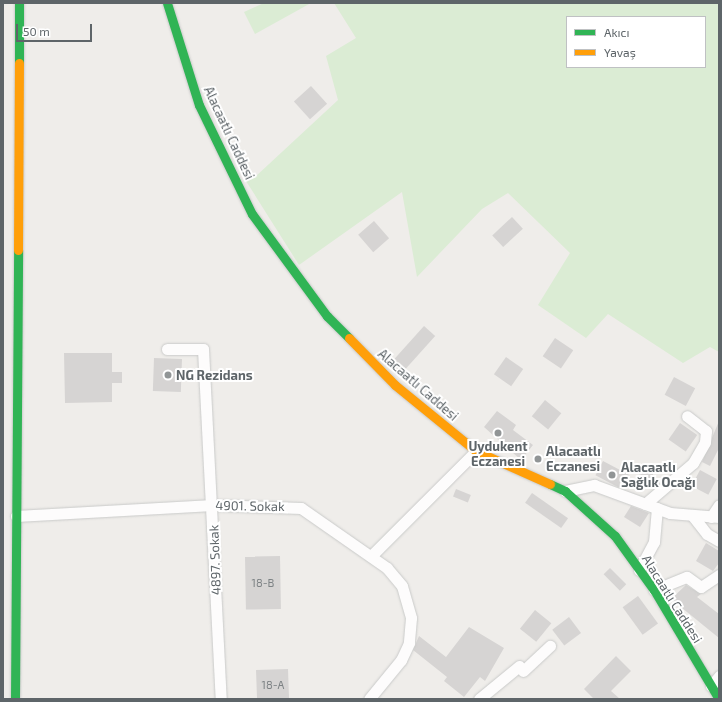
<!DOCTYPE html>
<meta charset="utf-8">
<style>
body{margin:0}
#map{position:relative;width:722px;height:702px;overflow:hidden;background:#efedea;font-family:"Exo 2",sans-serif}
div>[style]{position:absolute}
.green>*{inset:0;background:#dbecd4}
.building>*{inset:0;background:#d6d4d3;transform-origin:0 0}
.roads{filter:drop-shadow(0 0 1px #c9cac9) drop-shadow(0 0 1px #c9cac9)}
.street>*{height:11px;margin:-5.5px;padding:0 5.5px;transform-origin:5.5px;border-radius:5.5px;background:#fdfcfc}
.fast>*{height:9px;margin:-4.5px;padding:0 4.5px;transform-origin:4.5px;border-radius:4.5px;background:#30b455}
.slow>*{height:9px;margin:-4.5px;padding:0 4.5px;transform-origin:4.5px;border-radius:4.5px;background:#ff9f0a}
.dots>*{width:11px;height:11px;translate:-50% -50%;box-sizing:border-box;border:2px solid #fff;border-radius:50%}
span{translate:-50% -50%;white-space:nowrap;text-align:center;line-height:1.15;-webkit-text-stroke:4px #fff;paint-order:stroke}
.number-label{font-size:11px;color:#7d8284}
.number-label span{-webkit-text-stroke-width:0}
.street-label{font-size:13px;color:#5e6569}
.poi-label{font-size:13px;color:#5e6569;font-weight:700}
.left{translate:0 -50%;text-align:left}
.frame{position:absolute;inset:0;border:4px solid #5e6569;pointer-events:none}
.legend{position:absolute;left:566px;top:16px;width:140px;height:52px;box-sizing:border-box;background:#fff;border:1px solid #bfc1c3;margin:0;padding:5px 7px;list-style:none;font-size:12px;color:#5e6569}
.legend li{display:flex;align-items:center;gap:8px;height:20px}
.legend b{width:20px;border:1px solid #bfc1c3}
.scale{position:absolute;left:16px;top:24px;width:76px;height:18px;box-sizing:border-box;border:2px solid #5e6569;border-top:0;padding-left:5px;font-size:12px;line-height:14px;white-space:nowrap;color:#5e6569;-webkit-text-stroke:3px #fff;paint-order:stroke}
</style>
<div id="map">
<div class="green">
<div style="clip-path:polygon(264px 3px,311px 3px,255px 34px,244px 12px)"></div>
<div style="clip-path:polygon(evenodd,334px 3px,719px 3px,719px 352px,710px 347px,683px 363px,608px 314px,586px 338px,538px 305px,570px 253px,508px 193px,482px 209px,417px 277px,402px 192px,299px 265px,246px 181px,255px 177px,338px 100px,326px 56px,356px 38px,334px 3px,567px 17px,705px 17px,705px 67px,567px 67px,567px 17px)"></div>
</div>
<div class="building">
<div style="left:311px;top:86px;width:24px;height:23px;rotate:48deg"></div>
<div style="left:512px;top:217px;width:16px;height:27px;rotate:47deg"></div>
<div style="left:374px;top:221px;width:23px;height:21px;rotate:49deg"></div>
<div style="left:424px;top:326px;width:15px;height:54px;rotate:42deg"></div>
<div style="left:555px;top:338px;width:22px;height:22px;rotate:34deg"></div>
<div style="clip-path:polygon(64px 353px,112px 353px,112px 372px,122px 372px,122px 383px,112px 383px,112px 402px,65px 403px)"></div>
<div style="left:506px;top:357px;width:21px;height:21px;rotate:35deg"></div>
<div style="left:154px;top:358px;width:28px;height:33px;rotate:2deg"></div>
<div style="left:674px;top:377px;width:24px;height:20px;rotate:28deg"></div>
<div style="left:545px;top:400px;width:21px;height:21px;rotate:39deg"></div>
<div style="clip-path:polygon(497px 411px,516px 425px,513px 430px,533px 445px,521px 460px,484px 427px)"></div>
<div style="clip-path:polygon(719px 421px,719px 448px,710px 466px,702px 462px)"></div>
<div style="left:680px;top:423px;width:21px;height:20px;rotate:35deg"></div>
<div style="left:603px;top:461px;width:30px;height:16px;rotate:28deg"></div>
<div style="left:643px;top:468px;width:12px;height:13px;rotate:31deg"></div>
<div style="left:700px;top:470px;width:19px;height:18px;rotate:28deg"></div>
<div style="left:456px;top:489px;width:16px;height:8px;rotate:22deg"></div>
<div style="left:532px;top:493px;width:44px;height:12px;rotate:35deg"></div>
<div style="clip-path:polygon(631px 506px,649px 513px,640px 527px,624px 517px)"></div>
<div style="clip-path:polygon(706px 543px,719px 551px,719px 563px,713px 571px,696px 561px)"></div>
<div style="left:280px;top:556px;width:53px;height:35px;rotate:89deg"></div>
<div style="left:610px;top:568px;width:23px;height:9px;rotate:45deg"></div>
<div style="clip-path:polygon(686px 585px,701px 594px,697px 597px,719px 614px,719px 638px,671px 599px)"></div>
<div style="left:638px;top:596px;width:34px;height:19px;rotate:54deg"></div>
<div style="left:535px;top:610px;width:21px;height:24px;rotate:39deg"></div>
<div style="left:569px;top:617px;width:20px;height:21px;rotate:53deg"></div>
<div style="clip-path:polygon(469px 627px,504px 648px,485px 681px,480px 677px,464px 697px,444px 681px,447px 677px,413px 650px,419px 636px,446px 657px)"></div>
<div style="clip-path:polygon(616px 656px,631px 671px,611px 691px,620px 699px,594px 699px,584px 689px)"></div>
<div style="left:288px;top:669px;width:30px;height:32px;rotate:88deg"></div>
</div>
<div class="roads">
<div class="street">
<div style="left:167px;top:349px;width:36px"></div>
<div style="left:203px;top:349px;width:350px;rotate:87.1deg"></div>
<div style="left:565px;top:491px;width:30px;rotate:-12deg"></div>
<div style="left:594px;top:485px;width:81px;rotate:20.2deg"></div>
<div style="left:670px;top:513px;width:49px;rotate:4.7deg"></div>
<div style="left:645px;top:504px;width:63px;rotate:-40.5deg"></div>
<div style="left:693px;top:463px;width:24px;rotate:-60deg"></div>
<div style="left:705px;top:442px;width:11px;rotate:-85deg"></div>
<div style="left:706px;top:431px;width:24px;rotate:-142deg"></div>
<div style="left:692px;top:515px;width:24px;rotate:52deg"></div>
<div style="left:707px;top:534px;width:14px;rotate:30deg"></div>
<div style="left:16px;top:516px;width:197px;rotate:-3.2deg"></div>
<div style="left:213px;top:505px;width:88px;rotate:2deg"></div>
<div style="left:301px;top:508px;width:105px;rotate:34.9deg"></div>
<div style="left:387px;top:568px;width:23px;rotate:50deg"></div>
<div style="left:402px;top:586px;width:33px;rotate:74deg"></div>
<div style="left:411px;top:618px;width:25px;rotate:95deg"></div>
<div style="left:409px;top:643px;width:19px;rotate:115deg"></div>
<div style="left:401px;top:660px;width:50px;rotate:129.4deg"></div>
<div style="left:711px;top:517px;width:14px;rotate:-56deg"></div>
<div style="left:371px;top:556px;width:148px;rotate:-45deg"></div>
<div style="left:639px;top:570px;width:32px;rotate:-62deg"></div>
<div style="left:654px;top:542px;width:34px;rotate:-85deg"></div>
<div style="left:654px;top:590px;width:35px;rotate:-22deg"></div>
<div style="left:687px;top:577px;width:17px;rotate:36deg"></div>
<div style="left:701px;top:587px;width:22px;rotate:-34deg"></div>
<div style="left:523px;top:671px;width:37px;rotate:-43deg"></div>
<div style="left:711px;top:686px;width:13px;rotate:-51deg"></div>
<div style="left:479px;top:699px;width:52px;rotate:-39.5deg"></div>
</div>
<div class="fast">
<div style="left:167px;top:3px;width:107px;rotate:72.6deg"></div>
<div style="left:199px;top:105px;width:121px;rotate:64.1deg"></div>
<div style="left:252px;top:214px;width:127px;rotate:53.7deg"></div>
<div style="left:327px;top:316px;width:31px;rotate:45deg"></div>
<div style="left:19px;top:63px;width:60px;rotate:-90deg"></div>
<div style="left:550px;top:484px;width:17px;rotate:25deg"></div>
<div style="left:565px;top:491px;width:67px;rotate:42deg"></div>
<div style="left:615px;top:536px;width:67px;rotate:54.2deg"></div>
<div style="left:654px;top:590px;width:127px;rotate:59.2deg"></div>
<div style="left:15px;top:699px;width:449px;rotate:-89.6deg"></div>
</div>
<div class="slow">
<div style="left:18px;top:250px;width:187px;rotate:-89.7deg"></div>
<div style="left:349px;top:338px;width:66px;rotate:45.6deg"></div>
<div style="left:395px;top:385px;width:104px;rotate:39.2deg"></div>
<div style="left:476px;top:451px;width:81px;rotate:24deg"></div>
</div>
</div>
<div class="dots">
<div style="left:168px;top:375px;background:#919596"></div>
<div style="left:498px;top:433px;background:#919596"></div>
<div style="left:538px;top:459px;background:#919596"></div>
<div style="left:612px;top:475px;background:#919596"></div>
</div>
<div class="number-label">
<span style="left:263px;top:583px">18-B</span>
<span style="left:273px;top:685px">18-A</span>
</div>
<div class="street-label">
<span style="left:229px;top:133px;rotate:65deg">Alacaatlı Caddesi</span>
<span style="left:418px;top:385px;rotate:41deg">Alacaatlı Caddesi</span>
<span style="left:250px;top:506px;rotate:1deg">4901. Sokak</span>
<span style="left:215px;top:560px;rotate:-92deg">4897. Sokak</span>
<span style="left:672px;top:599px;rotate:58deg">Alacaatlı Caddesi</span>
</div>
<div class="poi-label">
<span class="left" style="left:176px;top:375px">NG Rezidans</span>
<span style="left:498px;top:454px">Uydukent<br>Eczanesi</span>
<span class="left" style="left:546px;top:459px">Alacaatlı<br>Eczanesi</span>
<span class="left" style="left:621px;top:475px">Alacaatlı<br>Sağlık Ocağı</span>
</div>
<div class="frame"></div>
<ul class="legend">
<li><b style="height:5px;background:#30b455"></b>Akıcı</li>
<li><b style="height:5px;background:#ff9f0a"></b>Yavaş</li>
</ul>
<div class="scale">50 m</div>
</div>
